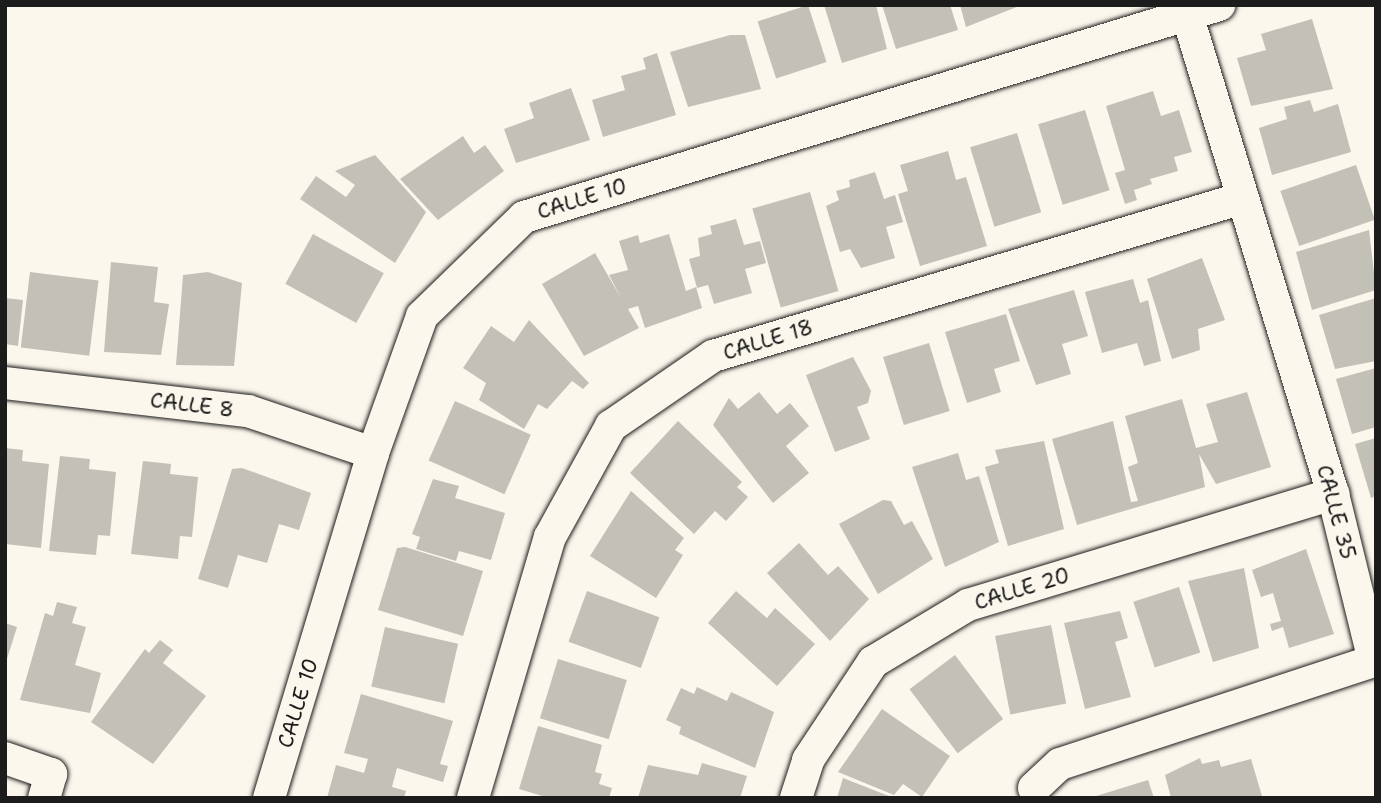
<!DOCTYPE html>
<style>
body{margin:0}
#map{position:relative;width:1381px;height:803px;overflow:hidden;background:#fbf7ec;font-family:"Shantell Sans",sans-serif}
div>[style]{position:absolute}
.building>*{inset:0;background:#c3c0b8;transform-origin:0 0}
.roads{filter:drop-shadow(0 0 2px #1c1c1c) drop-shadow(0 0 2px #1c1c1c)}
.minor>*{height:32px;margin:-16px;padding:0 16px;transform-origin:16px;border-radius:16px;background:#fbf7ec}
span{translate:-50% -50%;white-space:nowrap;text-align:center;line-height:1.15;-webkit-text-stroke:5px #fbf7ec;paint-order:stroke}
.street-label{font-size:21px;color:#1c1c1c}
.frame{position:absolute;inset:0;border:7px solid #1c1c1c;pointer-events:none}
</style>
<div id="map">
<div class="building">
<div style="left:808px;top:5px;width:60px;height:53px;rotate:72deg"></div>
<div style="clip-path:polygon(824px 5px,876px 5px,887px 49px,842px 63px)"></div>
<div style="clip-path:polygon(882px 5px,950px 5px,958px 30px,896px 49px)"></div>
<div style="clip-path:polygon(960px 5px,1018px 5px,1019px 6px,966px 27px)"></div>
<div style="clip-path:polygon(1312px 19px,1333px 89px,1251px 106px,1237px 58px,1266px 50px,1261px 34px)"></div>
<div style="clip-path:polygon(730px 35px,745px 35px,761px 89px,688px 107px,670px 52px)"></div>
<div style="clip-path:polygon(657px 53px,676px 115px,603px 137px,592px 100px,625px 90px,621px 76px,646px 69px,643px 58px)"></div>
<div style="clip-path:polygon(571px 88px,590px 140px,516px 163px,504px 129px,534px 118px,529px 103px)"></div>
<div style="clip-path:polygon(1153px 91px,1161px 116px,1179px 110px,1192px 152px,1174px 157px,1178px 171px,1150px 179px,1152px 184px,1134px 190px,1137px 200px,1125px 204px,1115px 173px,1125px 170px,1106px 106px)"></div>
<div style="clip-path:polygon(1310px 100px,1314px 112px,1338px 104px,1351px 152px,1272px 175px,1259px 128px,1287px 119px,1284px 107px)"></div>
<div style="left:1085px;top:110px;width:84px;height:49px;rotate:73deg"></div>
<div style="left:1017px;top:133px;width:83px;height:49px;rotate:73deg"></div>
<div style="clip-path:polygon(463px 136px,474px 153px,485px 145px,504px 171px,438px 220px,400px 179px)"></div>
<div style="clip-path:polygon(948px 151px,956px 180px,966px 177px,987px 246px,920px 266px,898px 194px,908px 191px,900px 165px)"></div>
<div style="clip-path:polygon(375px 155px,426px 212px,395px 263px,300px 199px,316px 176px,346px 197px,355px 185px,335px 171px)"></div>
<div style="left:1356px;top:165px;width:58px;height:80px;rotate:71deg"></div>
<div style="clip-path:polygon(875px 172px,884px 199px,895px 195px,903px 222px,886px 227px,895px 258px,861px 268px,850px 249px,840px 252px,826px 206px,839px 200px,836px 191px,850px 187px,849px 180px)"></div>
<div style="left:810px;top:192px;width:103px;height:60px;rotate:74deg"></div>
<div style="clip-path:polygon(736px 219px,744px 245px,760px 241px,766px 263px,745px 269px,752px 293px,714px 304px,708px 285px,697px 288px,689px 259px,700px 256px,698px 238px,712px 234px,710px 226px)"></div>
<div style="clip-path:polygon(1369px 230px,1376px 290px,1312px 310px,1296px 252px)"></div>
<div style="left:313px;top:234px;width:81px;height:57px;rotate:29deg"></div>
<div style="clip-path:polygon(669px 234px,686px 291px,696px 287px,702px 308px,645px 328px,638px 306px,628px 309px,639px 328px,584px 356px,542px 284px,595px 253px,621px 298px,609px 275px,628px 270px,619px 241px,638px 235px,640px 243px)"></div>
<div style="clip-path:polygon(1202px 258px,1225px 320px,1198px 329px,1200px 350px,1172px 359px,1147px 279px)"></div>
<div style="clip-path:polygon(111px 262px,158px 267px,154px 302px,169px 304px,161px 355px,104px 352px)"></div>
<div style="left:30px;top:272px;width:69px;height:76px;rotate:7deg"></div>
<div style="clip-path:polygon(208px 272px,242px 283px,234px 366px,176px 365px,183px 275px)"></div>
<div style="clip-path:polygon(1133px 279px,1140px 303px,1148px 300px,1161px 361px,1144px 366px,1137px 343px,1102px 353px,1085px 292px)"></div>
<div style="clip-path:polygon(1074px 290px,1088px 336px,1062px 344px,1071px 374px,1036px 385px,1008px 309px)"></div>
<div style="clip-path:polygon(5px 298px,23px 300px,18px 346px,5px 344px)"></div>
<div style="clip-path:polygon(1376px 298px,1376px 361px,1335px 369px,1319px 315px)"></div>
<div style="clip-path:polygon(1006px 314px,1020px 361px,994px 369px,1001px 392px,967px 403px,945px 332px)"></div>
<div style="clip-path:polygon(529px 320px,589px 383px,583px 389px,572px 381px,547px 409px,538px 404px,524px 429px,479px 400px,486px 383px,463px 368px,491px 326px,514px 342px)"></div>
<div style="left:929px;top:343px;width:71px;height:48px;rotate:73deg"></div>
<div style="clip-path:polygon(853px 357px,871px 391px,868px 403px,857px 407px,870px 439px,835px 452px,806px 375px)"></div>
<div style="clip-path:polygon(1376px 368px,1376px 427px,1352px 434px,1336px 379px)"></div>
<div style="clip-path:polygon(759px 392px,777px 414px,790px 403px,809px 426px,786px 446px,809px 473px,773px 503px,713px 425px,729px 398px,738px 409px)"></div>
<div style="clip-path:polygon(1247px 392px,1271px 467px,1216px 484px,1199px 454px,1205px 487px,1077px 525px,1052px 439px,1113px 421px,1131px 502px,1138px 501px,1128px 467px,1138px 463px,1125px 416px,1182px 399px,1196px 448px,1218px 442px,1206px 404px)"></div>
<div style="left:455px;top:401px;width:83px;height:65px;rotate:24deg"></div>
<div style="clip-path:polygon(678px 421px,742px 482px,737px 487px,748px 497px,726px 521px,715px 511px,694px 534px,630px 473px)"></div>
<div style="clip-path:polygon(1376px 438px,1376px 496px,1371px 498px,1355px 444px)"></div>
<div style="clip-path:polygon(1044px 441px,1064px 529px,1008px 546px,985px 467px,999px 463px,995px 450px)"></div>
<div style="clip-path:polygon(5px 448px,23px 450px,22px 461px,49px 464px,41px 548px,5px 544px)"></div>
<div style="clip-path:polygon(958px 453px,966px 480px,979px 476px,999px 542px,945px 567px,912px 467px)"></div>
<div style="clip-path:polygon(60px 456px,90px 459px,89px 469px,116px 472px,110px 536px,98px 535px,96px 555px,49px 551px)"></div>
<div style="clip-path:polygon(143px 461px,171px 464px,170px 474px,198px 477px,192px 537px,180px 536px,178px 559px,131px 554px)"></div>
<div style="clip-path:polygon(242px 468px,311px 493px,299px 530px,279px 524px,267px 563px,238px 555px,228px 588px,198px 579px,232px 469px)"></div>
<div style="clip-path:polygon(433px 479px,459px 486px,455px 498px,505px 513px,491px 560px,459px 551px,456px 561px,416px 549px,420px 537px,412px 534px)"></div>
<div style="clip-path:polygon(631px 491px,684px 538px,675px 550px,683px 555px,656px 598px,590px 556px)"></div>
<div style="clip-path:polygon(883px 500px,891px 501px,904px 525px,912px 521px,933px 559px,878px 594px,839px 524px)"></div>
<div style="clip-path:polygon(799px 543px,828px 575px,838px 566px,869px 599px,830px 641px,767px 573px)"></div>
<div style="clip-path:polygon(405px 547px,483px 571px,463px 636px,378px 610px,397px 548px)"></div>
<div style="clip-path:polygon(1306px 549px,1334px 634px,1289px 648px,1283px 627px,1272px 631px,1270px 624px,1281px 621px,1273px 593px,1261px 597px,1252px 570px)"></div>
<div style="clip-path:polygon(1244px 568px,1259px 648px,1213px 662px,1188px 581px)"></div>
<div style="left:1179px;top:587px;width:69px;height:48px;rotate:72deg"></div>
<div style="left:587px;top:591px;width:77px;height:54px;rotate:20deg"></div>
<div style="clip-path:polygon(736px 591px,767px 618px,775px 608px,815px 644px,777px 686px,708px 623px)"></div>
<div style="clip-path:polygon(57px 602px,77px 607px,72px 623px,86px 627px,75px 665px,101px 673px,90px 713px,20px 700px,45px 613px,53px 616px)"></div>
<div style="clip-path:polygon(1120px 611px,1128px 638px,1115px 642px,1131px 697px,1085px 709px,1064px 623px)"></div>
<div style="clip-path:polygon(5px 623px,17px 627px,6px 662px,5px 662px)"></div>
<div style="left:1051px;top:625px;width:80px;height:57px;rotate:79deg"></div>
<div style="left:385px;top:627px;width:75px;height:61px;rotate:13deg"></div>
<div style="clip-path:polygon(160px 640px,173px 650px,163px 663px,206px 696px,153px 764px,91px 722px,145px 649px,149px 653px)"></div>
<div style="left:955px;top:655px;width:80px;height:57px;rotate:53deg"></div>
<div style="left:558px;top:659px;width:72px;height:62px;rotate:17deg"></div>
<div style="clip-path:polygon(697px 687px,727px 701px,731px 692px,774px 712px,755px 768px,679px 734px,681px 727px,666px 720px,681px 688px,694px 694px)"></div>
<div style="clip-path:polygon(361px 694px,453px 721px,440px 764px,448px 766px,443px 782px,397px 768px,392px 787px,406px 791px,404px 798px,327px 798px,336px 765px,364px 773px,368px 759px,344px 753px)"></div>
<div style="clip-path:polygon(882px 709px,950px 756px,922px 797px,903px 784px,894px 795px,838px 772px)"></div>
<div style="clip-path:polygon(538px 726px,602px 745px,595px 772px,602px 774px,599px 784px,612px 788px,609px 798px,549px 798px,519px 789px)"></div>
<div style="clip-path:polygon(1200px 758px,1202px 764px,1219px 760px,1221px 767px,1251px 759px,1262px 796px,1171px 798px,1165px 775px)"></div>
<div style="clip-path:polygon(702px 763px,747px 776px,740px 798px,638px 798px,648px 765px,698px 775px)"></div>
<div style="clip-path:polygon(843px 778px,894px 798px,837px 798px)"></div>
<div style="clip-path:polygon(1148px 780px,1154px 798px,1093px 798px,1093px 797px)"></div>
</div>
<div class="roads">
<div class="minor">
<div style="left:5px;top:383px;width:245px;rotate:6.6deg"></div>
<div style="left:248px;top:411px;width:132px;rotate:18.6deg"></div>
<div style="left:5px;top:758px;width:49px;rotate:19.2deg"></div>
<div style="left:51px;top:774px;width:25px;rotate:106deg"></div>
<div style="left:1034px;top:788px;width:35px;rotate:-43deg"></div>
<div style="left:1060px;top:764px;width:330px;rotate:-18.2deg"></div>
<div style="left:1374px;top:661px;width:172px;rotate:-103.8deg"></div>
<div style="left:1333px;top:494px;width:502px;rotate:-106.92deg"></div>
<div style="left:269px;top:798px;width:360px;rotate:-73.2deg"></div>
<div style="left:373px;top:453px;width:145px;rotate:-70.3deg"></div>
<div style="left:422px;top:316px;width:142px;rotate:-44.1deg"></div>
<div style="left:524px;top:217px;width:727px;rotate:-16.96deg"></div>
<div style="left:473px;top:798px;width:272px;rotate:-73.6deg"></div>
<div style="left:550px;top:537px;width:127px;rotate:-61.2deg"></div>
<div style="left:611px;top:426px;width:124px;rotate:-34.5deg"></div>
<div style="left:713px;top:356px;width:553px;rotate:-16.6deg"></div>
<div style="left:796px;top:798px;width:40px;rotate:-72deg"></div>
<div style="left:808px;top:760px;width:118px;rotate:-56.4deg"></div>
<div style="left:873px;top:662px;width:111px;rotate:-31deg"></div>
<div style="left:968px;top:605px;width:382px;rotate:-16.9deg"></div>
</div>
</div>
<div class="street-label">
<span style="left:582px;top:199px;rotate:-17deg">CALLE 10</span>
<span style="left:768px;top:340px;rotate:-17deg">CALLE 18</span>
<span style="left:192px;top:405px;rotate:7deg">CALLE 8</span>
<span style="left:1336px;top:512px;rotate:75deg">CALLE 35</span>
<span style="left:1022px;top:589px;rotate:-17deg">CALLE 20</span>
<span style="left:298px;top:703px;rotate:-73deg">CALLE 10</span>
</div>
<div class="frame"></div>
</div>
